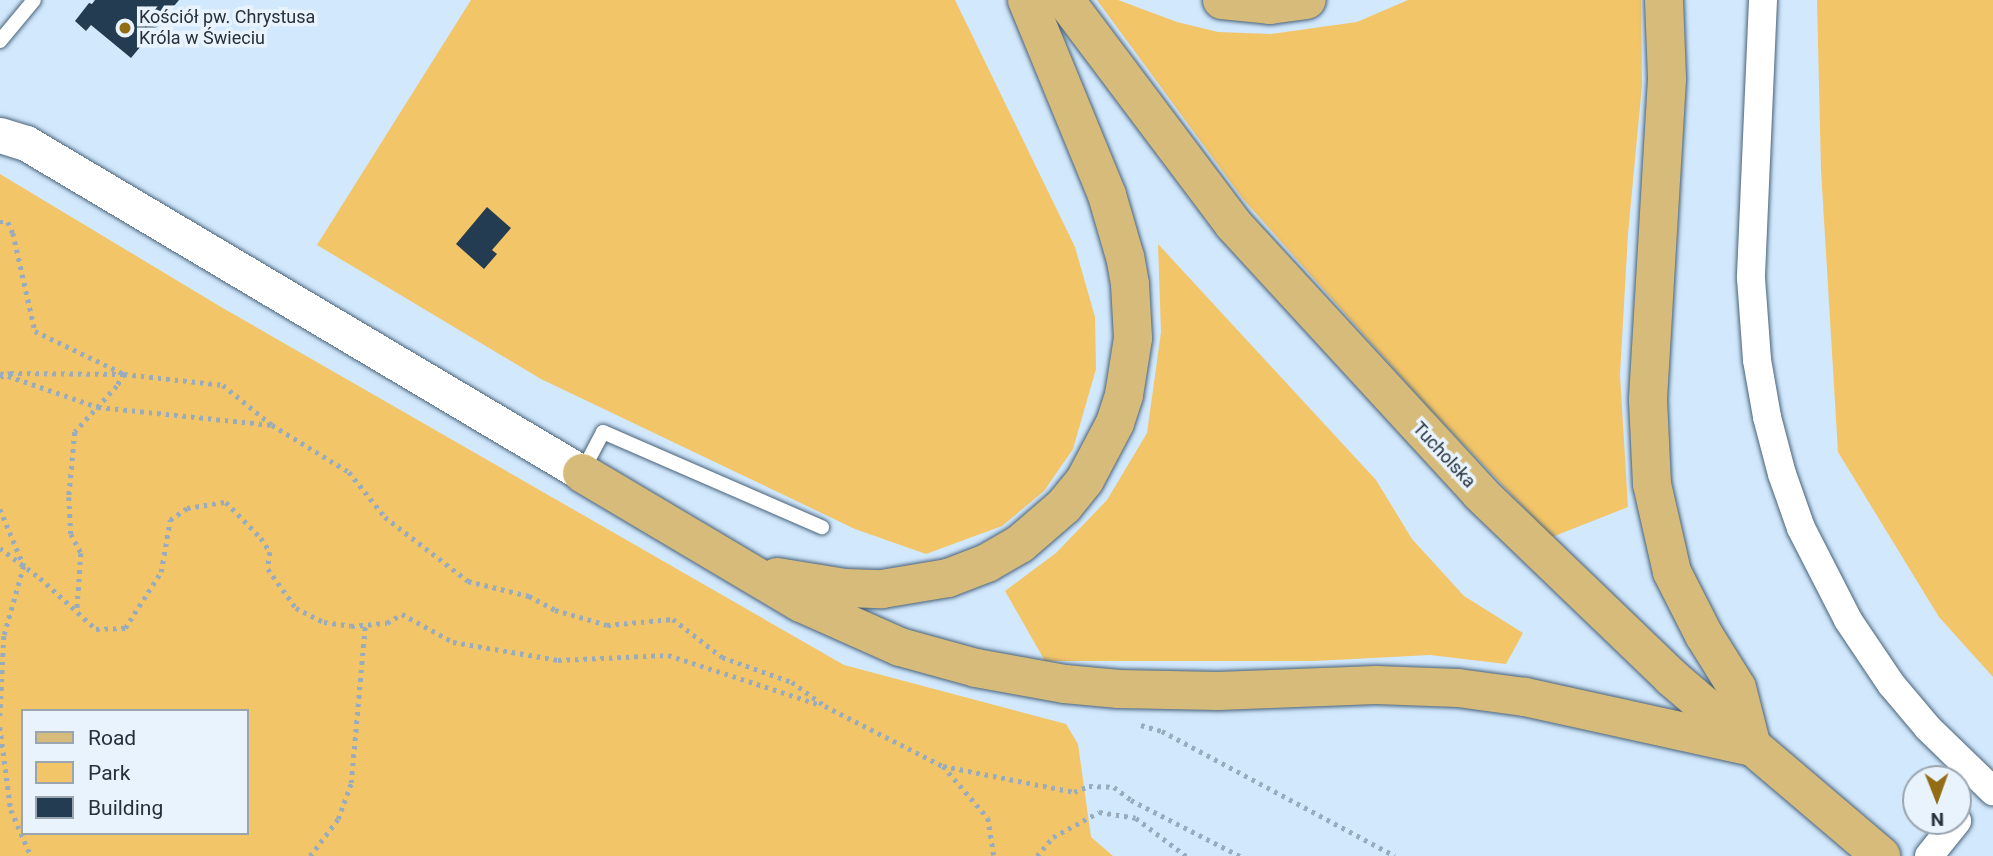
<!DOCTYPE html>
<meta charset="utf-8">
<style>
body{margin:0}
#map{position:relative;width:1993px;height:856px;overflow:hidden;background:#d1e8fd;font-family:Roboto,sans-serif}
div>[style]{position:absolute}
.green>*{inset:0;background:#f2c569}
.building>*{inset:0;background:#243c51}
.path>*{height:4.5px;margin-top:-2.25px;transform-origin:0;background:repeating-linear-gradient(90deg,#99acbd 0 3.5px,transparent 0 8.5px)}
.roads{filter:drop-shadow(0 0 2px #496278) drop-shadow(0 0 2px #496278)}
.service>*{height:14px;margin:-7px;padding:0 7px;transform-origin:7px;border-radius:7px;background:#fff}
.minor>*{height:28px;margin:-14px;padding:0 14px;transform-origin:14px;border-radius:14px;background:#fff}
.tertiary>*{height:35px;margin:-17.5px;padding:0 17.5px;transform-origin:17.5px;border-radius:17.5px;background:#fff}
.primary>*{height:38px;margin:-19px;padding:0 19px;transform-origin:19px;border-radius:19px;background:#d6bb7b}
.dots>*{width:19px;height:19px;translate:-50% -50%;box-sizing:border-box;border:4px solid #e8f3fe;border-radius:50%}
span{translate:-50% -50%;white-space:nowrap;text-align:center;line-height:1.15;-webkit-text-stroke:7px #e8f3fe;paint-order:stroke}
.poi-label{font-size:18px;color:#26313b}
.left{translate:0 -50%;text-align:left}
.street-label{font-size:18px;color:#26313b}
.legend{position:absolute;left:21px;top:709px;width:228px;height:126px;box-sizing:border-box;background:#e8f3fe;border:2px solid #9aa5b0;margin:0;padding:9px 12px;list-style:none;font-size:21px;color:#26313b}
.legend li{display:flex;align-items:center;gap:14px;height:35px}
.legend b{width:35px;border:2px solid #9aa5b0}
.north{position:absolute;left:1902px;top:765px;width:70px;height:70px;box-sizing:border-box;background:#e8f3fe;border:2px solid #9aa5b0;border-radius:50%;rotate:179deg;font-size:19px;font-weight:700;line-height:28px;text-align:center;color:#26313b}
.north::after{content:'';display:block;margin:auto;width:24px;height:32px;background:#926d14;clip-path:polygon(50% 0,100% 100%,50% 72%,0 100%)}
</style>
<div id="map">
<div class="green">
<div style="clip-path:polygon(471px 0,955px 0,1075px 247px,1095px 317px,1096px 369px,1073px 449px,1044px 491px,1002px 526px,926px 554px,855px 529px,541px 379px,317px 245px)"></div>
<div style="clip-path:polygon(1097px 0,1118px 0,1177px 22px,1218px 32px,1271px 34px,1357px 22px,1408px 0,1641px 0,1642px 85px,1628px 234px,1620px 375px,1628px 507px,1552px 537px,1428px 407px,1243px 199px)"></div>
<div style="clip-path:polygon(1817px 0,1993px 0,1993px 677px,1939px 617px,1838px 452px,1821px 170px)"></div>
<div style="clip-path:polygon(evenodd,0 174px,221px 307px,844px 665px,1066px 724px,1078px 744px,1091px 837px,1113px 856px,0 856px,0 174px,23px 711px,247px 711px,247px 833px,23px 833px,23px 711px)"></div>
<div style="clip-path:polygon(1158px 244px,1376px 480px,1412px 539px,1464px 596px,1523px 633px,1506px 664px,1430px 655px,1314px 661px,1045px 661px,1005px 591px,1056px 553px,1107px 500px,1147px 433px,1161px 332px)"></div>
</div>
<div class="building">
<div style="clip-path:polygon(95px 0,179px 0,131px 58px,91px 25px,86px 31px,75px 21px,89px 3px,92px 4px)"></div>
<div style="clip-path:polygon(487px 207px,511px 228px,492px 250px,497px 254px,484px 269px,456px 244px)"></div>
</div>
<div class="path">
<div style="left:0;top:222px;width:8px"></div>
<div style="left:8px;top:222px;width:12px;rotate:66deg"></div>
<div style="left:13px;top:233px;width:100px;rotate:77.3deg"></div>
<div style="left:35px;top:331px;width:99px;rotate:25.8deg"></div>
<div style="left:124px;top:374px;width:14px;rotate:120deg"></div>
<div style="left:117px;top:386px;width:62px;rotate:132.4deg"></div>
<div style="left:75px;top:432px;width:65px;rotate:95.3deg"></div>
<div style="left:69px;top:497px;width:37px;rotate:87deg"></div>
<div style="left:71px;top:534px;width:21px;rotate:62deg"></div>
<div style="left:81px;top:553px;width:58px;rotate:93.9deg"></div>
<div style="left:0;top:373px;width:104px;rotate:19.1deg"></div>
<div style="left:98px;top:407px;width:174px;rotate:5.9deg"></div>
<div style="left:0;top:377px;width:11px;rotate:-22deg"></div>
<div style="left:10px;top:373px;width:114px;rotate:0.5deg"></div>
<div style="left:124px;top:374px;width:100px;rotate:6.3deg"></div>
<div style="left:223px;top:385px;width:63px;rotate:39.2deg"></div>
<div style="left:272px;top:425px;width:90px;rotate:31.4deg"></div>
<div style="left:349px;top:472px;width:58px;rotate:51.3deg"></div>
<div style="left:385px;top:517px;width:105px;rotate:37.6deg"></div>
<div style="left:468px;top:581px;width:63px;rotate:13.8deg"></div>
<div style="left:529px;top:596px;width:30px;rotate:28deg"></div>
<div style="left:555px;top:610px;width:54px;rotate:16.1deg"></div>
<div style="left:607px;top:625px;width:66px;rotate:-5.2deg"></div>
<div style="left:673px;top:619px;width:62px;rotate:37.8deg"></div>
<div style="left:722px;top:657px;width:74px;rotate:19.7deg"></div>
<div style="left:792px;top:682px;width:41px;rotate:36deg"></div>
<div style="left:825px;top:706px;width:132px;rotate:27deg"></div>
<div style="left:943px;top:766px;width:134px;rotate:11.2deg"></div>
<div style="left:1074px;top:792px;width:16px;rotate:-22deg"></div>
<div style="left:1089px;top:786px;width:25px;rotate:2deg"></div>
<div style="left:1114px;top:787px;width:21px;rotate:37deg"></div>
<div style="left:1131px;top:800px;width:123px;rotate:27.2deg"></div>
<div style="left:0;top:509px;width:62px;rotate:67.2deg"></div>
<div style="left:24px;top:566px;width:73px;rotate:105.9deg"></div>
<div style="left:4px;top:636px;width:81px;rotate:92.8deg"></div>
<div style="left:0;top:548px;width:50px;rotate:36.9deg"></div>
<div style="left:40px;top:578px;width:76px;rotate:42.3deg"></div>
<div style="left:96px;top:629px;width:29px;rotate:-2deg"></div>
<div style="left:125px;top:628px;width:67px;rotate:-57.3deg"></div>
<div style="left:161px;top:572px;width:53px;rotate:-80.2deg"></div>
<div style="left:170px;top:520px;width:21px;rotate:-35deg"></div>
<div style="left:187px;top:508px;width:39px;rotate:-9deg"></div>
<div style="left:226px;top:502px;width:50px;rotate:45.8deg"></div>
<div style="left:261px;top:538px;width:17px;rotate:57deg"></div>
<div style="left:270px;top:552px;width:17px;rotate:97deg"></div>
<div style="left:268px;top:569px;width:48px;rotate:54.3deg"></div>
<div style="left:296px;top:608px;width:31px;rotate:27deg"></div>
<div style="left:324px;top:622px;width:27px;rotate:8deg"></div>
<div style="left:351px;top:626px;width:36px;rotate:-5deg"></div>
<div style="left:387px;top:623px;width:17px;rotate:-31deg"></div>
<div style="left:402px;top:614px;width:58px;rotate:28.8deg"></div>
<div style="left:453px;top:642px;width:107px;rotate:9.7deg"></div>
<div style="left:558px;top:660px;width:110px;rotate:-2.6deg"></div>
<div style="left:668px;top:655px;width:161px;rotate:18.1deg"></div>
<div style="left:1141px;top:725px;width:22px;rotate:16deg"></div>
<div style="left:1162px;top:731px;width:264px;rotate:28.2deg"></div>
<div style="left:0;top:727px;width:84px;rotate:82.5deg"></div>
<div style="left:11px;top:810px;width:50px;rotate:66.5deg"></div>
<div style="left:943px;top:766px;width:69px;rotate:49.1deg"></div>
<div style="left:988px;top:818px;width:38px;rotate:81deg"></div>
<div style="left:310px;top:856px;width:46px;rotate:-52.9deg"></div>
<div style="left:338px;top:819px;width:38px;rotate:-70deg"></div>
<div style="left:351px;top:783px;width:159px;rotate:-84.9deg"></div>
<div style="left:1037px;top:856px;width:25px;rotate:-50deg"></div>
<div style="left:1053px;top:837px;width:52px;rotate:-28.5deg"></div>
<div style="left:1099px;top:812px;width:37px;rotate:9deg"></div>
<div style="left:1136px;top:818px;width:63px;rotate:37.2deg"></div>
</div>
<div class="roads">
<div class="service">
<div style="left:0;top:41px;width:53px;rotate:-50.3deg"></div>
<div style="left:582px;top:472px;width:45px;rotate:-62.3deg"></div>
<div style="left:603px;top:432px;width:239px;rotate:23.5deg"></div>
</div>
<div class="minor">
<div style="left:1763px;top:0;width:278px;rotate:92.5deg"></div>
<div style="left:1751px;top:278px;width:82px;rotate:85.8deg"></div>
<div style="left:1757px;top:360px;width:58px;rotate:80deg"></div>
<div style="left:1767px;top:417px;width:59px;rotate:75.3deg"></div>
<div style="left:1782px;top:474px;width:57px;rotate:70.6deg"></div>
<div style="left:1801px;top:528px;width:103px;rotate:62.9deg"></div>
<div style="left:1848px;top:620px;width:77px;rotate:56.1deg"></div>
<div style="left:1891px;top:684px;width:57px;rotate:49.9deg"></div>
<div style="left:1928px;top:728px;width:91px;rotate:44.1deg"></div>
<div style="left:1929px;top:856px;width:45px;rotate:-51.3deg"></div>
</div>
<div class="tertiary">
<div style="left:0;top:135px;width:27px;rotate:17deg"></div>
<div style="left:26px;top:143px;width:647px;rotate:30.69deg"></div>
</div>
<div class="primary">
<div style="left:1065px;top:0;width:280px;rotate:53.1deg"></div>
<div style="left:1233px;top:224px;width:365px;rotate:47.4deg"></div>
<div style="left:1480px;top:493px;width:265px;rotate:43.9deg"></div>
<div style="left:1671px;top:677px;width:276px;rotate:40.4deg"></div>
<div style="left:1222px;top:0;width:48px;rotate:5.9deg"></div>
<div style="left:1270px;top:5px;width:37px;rotate:-8deg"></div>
<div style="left:1664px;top:0;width:79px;rotate:87.8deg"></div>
<div style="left:1667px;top:79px;width:322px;rotate:93.4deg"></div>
<div style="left:1648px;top:400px;width:84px;rotate:87.3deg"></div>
<div style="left:1652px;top:484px;width:90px;rotate:77.2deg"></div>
<div style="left:1672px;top:572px;width:71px;rotate:63.1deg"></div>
<div style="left:1704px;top:635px;width:62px;rotate:58.1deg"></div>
<div style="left:1737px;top:688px;width:61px;rotate:75.7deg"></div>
<div style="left:582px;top:473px;width:255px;rotate:30.7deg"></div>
<div style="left:801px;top:603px;width:108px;rotate:24deg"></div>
<div style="left:900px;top:647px;width:79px;rotate:15.4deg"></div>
<div style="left:976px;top:668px;width:90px;rotate:10.2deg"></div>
<div style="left:1065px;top:684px;width:54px;rotate:5.3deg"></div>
<div style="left:1119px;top:689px;width:99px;rotate:1.2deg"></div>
<div style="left:1218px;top:691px;width:158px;rotate:-2.2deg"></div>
<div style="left:1376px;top:685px;width:82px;rotate:2.1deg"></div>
<div style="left:1458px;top:688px;width:68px;rotate:7.7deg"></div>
<div style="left:1525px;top:697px;width:232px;rotate:12.4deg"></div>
<div style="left:777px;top:577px;width:69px;rotate:9.2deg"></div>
<div style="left:845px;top:588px;width:37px;rotate:2deg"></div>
<div style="left:882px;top:589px;width:67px;rotate:-9.5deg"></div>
<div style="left:948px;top:578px;width:42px;rotate:-21deg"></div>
<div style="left:987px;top:563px;width:38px;rotate:-30deg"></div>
<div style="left:1020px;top:544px;width:58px;rotate:-40.8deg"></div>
<div style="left:1064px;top:506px;width:33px;rotate:-51deg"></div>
<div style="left:1085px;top:480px;width:64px;rotate:-62.2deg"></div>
<div style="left:1115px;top:423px;width:29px;rotate:-72deg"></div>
<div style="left:1124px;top:395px;width:58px;rotate:-81deg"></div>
<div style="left:1133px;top:338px;width:54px;rotate:-93.2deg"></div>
<div style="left:1130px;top:284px;width:27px;rotate:-100deg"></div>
<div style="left:1125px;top:257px;width:65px;rotate:-106.2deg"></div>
<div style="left:1107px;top:195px;width:211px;rotate:-112.3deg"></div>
</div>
</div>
<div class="dots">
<div style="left:125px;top:28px;background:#926d14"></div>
</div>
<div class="poi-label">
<span class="left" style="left:139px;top:28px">Kościół pw. Chrystusa<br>Króla w Świeciu</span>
</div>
<div class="street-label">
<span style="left:1444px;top:455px;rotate:47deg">Tucholska</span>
</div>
<ul class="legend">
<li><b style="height:9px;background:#d6bb7b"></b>Road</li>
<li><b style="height:19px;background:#f2c569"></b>Park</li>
<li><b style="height:19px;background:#243c51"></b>Building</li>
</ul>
<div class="north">N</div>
</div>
